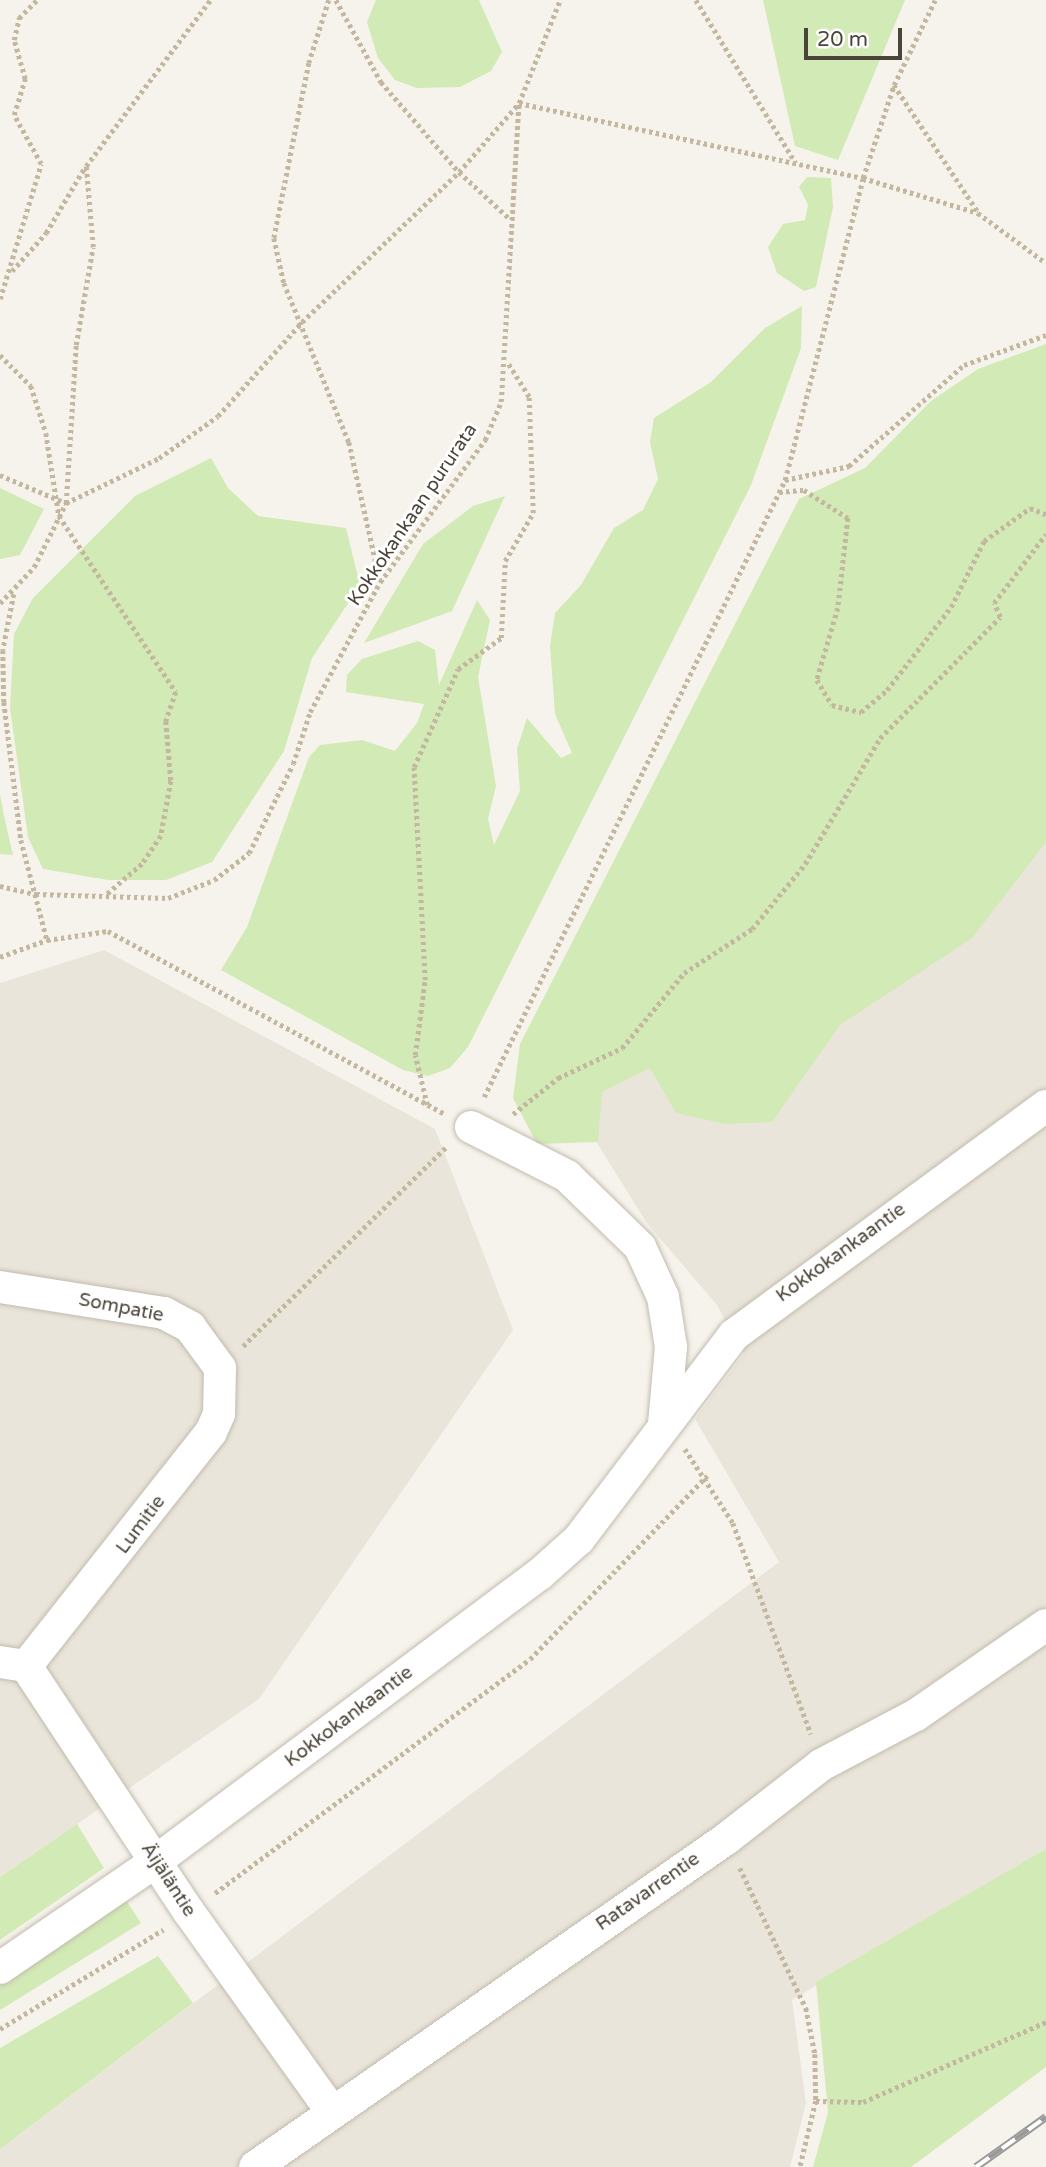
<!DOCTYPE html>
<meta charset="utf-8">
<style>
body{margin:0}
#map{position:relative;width:1046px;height:2167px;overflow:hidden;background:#f6f3ec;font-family:"Varela Round",sans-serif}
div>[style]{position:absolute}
.residential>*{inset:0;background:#eae5da}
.green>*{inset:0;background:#d2eab5}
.path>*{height:4.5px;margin-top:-2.25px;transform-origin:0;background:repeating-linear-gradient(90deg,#c4b79f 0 3.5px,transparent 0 7px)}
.roads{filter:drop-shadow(0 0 2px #c2bbae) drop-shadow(0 0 2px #c2bbae)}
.minor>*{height:32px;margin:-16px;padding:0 16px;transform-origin:16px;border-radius:16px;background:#fff}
.rail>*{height:8px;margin-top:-4px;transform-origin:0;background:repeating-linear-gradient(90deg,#fff 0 16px,#9a9a9a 0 32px);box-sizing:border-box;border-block:2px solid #9a9a9a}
span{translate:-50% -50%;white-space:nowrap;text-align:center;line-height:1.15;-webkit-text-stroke:6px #fff;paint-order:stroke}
.street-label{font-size:19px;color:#4b4439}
.scale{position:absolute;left:804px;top:28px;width:98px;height:32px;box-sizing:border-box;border:4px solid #4b4439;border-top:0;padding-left:9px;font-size:21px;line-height:24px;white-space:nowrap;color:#4b4439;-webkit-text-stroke:5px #fff;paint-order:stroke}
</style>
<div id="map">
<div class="residential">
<div style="clip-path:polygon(1046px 809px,1046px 1849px,792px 2000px,806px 2103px,790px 2167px,0 2167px,0 2149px,779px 1562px,695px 1419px,744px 1354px,717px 1305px,646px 1222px,573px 1104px)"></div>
<div style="clip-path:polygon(104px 950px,435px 1129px,513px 1330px,259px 1699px,0 1877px,0 983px)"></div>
</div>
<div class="green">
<div style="clip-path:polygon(376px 0,479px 0,502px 52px,491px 71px,460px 87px,417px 88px,395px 80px,378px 58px,367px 22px)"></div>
<div style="clip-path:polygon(763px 0,905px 0,838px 160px,795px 146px)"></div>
<div style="clip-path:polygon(807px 177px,831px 178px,833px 207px,816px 287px,804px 291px,777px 273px,768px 247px,783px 224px,805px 220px,808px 205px,799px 187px)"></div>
<div style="clip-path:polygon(802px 306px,801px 348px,751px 485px,468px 1047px,450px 1068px,428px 1076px,403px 1070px,221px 970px,247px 927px,309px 757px,320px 745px,362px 740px,395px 751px,417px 723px,424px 704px,346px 692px,347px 675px,362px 659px,418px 641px,435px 650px,439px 685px,477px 600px,490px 620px,478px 677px,496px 786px,488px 819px,494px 845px,520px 791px,517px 749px,527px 718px,561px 758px,572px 753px,555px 714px,550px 646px,555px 613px,581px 585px,614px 528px,643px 510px,658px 479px,650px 442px,654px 418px,711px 382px,765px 328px)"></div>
<div style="clip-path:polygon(1046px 344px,1046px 842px,972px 938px,840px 1025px,772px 1122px,725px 1124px,676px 1113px,650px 1068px,602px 1092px,598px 1142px,537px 1144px,513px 1098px,520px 1044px,799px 499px,865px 468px,931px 401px,978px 369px)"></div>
<div style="clip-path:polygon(211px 458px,228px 488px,258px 516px,346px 528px,360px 585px,312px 658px,284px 751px,212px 862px,166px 880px,108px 880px,43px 869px,28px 837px,10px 708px,14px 634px,33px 598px,135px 496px)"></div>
<div style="clip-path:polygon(0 488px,44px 509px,20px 555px,0 559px)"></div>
<div style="clip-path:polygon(505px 496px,452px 611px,364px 643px,423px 544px,473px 506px)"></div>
<div style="clip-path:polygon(0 795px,4px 816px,13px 855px,0 854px)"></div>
<div style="clip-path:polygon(77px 1824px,104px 1868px,0 1940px,0 1877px)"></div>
<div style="clip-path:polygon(1046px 1849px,1046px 2067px,911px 2167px,813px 2167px,828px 2112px,816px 1982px)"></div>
<div style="clip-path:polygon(122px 1894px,141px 1923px,0 2010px,0 1980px)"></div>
<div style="clip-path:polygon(158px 1956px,193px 2003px,0 2149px,0 2048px)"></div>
</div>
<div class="path">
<div style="left:329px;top:0;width:66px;rotate:107.6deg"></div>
<div style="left:309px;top:63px;width:178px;rotate:101.3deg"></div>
<div style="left:274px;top:238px;width:46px;rotate:77.5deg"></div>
<div style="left:284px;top:283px;width:172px;rotate:67.8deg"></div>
<div style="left:349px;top:442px;width:142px;rotate:77.4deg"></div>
<div style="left:336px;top:0;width:94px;rotate:61.2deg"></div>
<div style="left:381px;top:82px;width:119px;rotate:49.1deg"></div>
<div style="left:459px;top:172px;width:69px;rotate:42.7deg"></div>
<div style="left:696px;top:0;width:191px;rotate:58.5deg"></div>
<div style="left:894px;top:85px;width:152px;rotate:56.5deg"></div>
<div style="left:12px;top:271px;width:51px;rotate:-48.2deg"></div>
<div style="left:46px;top:233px;width:77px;rotate:-59.4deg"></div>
<div style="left:0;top:299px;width:141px;rotate:-73.1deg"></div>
<div style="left:41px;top:164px;width:56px;rotate:-118.9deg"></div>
<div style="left:14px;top:115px;width:38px;rotate:-73deg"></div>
<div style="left:25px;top:79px;width:41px;rotate:-105.8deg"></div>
<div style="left:14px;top:40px;width:23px;rotate:-77deg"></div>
<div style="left:19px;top:18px;width:25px;rotate:-45deg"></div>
<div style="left:0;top:355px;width:44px;rotate:45deg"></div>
<div style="left:31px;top:386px;width:49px;rotate:72.3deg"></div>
<div style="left:46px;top:433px;width:84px;rotate:81.1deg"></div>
<div style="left:59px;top:516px;width:211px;rotate:56.4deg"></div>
<div style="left:176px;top:692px;width:31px;rotate:109deg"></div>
<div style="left:166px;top:721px;width:60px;rotate:85.2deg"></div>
<div style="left:171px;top:781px;width:56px;rotate:100.3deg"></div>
<div style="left:161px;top:836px;width:34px;rotate:124deg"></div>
<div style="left:142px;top:864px;width:49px;rotate:139.1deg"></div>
<div style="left:0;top:475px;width:72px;rotate:23deg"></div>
<div style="left:66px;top:503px;width:158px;rotate:-86.4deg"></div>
<div style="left:76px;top:345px;width:99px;rotate:-80.2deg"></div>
<div style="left:93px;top:247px;width:81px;rotate:-94.9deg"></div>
<div style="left:86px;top:166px;width:207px;rotate:-53.2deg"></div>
<div style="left:785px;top:480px;width:66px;rotate:-12.3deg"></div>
<div style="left:849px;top:466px;width:153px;rotate:-41.3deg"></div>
<div style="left:964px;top:365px;width:87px;rotate:-20.1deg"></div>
<div style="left:779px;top:492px;width:25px;rotate:-5deg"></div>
<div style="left:804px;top:490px;width:52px;rotate:32.5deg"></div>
<div style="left:848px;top:518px;width:91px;rotate:96.3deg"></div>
<div style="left:838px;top:608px;width:75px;rotate:106.3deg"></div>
<div style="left:817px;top:680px;width:29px;rotate:59deg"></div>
<div style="left:832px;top:705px;width:30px;rotate:14deg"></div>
<div style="left:861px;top:712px;width:34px;rotate:-40deg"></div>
<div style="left:887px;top:690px;width:105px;rotate:-52.4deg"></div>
<div style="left:951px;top:607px;width:74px;rotate:-63.4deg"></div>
<div style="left:984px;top:541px;width:57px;rotate:-35.7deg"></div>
<div style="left:1030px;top:508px;width:17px;rotate:21deg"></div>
<div style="left:14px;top:594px;width:57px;rotate:101.1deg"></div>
<div style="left:3px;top:650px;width:52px;rotate:88.9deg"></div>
<div style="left:4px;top:702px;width:139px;rotate:83deg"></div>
<div style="left:21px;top:840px;width:103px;rotate:75.4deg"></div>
<div style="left:0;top:603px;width:50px;rotate:-46.6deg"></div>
<div style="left:34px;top:567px;width:72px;rotate:-63.4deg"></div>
<div style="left:66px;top:503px;width:103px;rotate:-25.8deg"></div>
<div style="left:159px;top:458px;width:72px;rotate:-35.4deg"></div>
<div style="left:218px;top:416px;width:126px;rotate:-48.2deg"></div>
<div style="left:302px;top:322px;width:217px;rotate:-43.7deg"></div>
<div style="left:459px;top:172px;width:91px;rotate:-49deg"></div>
<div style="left:519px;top:103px;width:352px;rotate:12.3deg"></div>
<div style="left:863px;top:178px;width:120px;rotate:16.9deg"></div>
<div style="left:978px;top:213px;width:84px;rotate:36.3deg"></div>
<div style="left:0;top:886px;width:37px;rotate:13deg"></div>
<div style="left:36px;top:894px;width:132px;rotate:1.7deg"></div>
<div style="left:168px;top:898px;width:49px;rotate:-21.4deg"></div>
<div style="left:214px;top:880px;width:44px;rotate:-37.6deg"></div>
<div style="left:249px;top:853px;width:99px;rotate:-63.7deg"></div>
<div style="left:293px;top:764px;width:55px;rotate:-71.9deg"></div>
<div style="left:310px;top:712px;width:148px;rotate:-61.7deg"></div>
<div style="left:380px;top:582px;width:177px;rotate:-53.5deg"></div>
<div style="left:485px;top:440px;width:41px;rotate:-67.2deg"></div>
<div style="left:501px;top:402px;width:300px;rotate:-86.6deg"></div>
<div style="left:519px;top:103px;width:111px;rotate:-68.3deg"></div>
<div style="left:0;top:957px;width:50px;rotate:-19.9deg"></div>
<div style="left:47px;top:940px;width:62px;rotate:-8.4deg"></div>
<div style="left:108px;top:931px;width:383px;rotate:28.5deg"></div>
<div style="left:484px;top:1097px;width:687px;rotate:-63.99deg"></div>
<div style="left:785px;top:480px;width:312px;rotate:-75.5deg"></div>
<div style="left:863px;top:178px;width:98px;rotate:-71.6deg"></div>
<div style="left:894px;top:85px;width:94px;rotate:-64.2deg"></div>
<div style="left:427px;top:1105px;width:51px;rotate:-103.5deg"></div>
<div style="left:415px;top:1055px;width:76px;rotate:-82.4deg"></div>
<div style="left:425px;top:980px;width:213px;rotate:-93deg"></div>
<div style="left:414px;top:767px;width:107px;rotate:-65.8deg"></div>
<div style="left:458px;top:669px;width:53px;rotate:-35.8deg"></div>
<div style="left:501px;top:638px;width:77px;rotate:-87deg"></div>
<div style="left:505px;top:561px;width:56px;rotate:-59.7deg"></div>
<div style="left:533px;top:513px;width:116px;rotate:-92deg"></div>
<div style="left:529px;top:397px;width:41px;rotate:-122.2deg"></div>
<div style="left:513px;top:1114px;width:58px;rotate:-38.7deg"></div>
<div style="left:558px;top:1078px;width:71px;rotate:-25.1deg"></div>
<div style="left:622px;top:1048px;width:97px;rotate:-50.4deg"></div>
<div style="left:684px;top:973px;width:81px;rotate:-32.9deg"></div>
<div style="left:752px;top:929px;width:84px;rotate:-50.8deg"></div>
<div style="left:805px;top:864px;width:147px;rotate:-59.2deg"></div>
<div style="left:880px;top:738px;width:170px;rotate:-45.2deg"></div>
<div style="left:1000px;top:617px;width:15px;rotate:-113deg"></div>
<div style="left:994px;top:603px;width:86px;rotate:-53deg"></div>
<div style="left:243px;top:1346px;width:286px;rotate:-44.4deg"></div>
<div style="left:685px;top:1449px;width:88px;rotate:57deg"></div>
<div style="left:733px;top:1523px;width:225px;rotate:69.7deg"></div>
<div style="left:740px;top:1868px;width:155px;rotate:64.8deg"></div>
<div style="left:806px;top:2008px;width:47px;rotate:78.9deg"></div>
<div style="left:815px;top:2054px;width:47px;rotate:88.8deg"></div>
<div style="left:816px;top:2101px;width:68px;rotate:103.6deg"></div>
<div style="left:215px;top:1893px;width:392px;rotate:-36.6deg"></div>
<div style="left:530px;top:1659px;width:255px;rotate:-46deg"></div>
<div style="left:0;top:2029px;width:191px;rotate:-31.3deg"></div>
<div style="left:816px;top:2101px;width:47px;rotate:1.2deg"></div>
<div style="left:863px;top:2102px;width:200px;rotate:-23.6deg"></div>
</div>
<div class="roads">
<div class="minor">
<div style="left:471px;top:1127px;width:108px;rotate:27deg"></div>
<div style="left:567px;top:1176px;width:102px;rotate:44.2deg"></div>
<div style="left:640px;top:1247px;width:55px;rotate:65.3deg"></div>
<div style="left:663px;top:1297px;width:51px;rotate:80.9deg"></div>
<div style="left:671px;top:1347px;width:77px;rotate:95.2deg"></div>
<div style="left:0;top:1287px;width:166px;rotate:9deg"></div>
<div style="left:164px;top:1313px;width:30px;rotate:28deg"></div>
<div style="left:190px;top:1327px;width:51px;rotate:53.8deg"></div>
<div style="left:220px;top:1368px;width:46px;rotate:91.2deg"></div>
<div style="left:219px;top:1414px;width:20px;rotate:114deg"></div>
<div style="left:211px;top:1432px;width:298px;rotate:128.3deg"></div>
<div style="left:0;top:1662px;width:26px;rotate:9deg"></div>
<div style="left:26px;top:1666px;width:295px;rotate:56.5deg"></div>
<div style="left:189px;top:1912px;width:244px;rotate:54.4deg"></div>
<div style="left:0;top:1968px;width:189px;rotate:-34.4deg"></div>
<div style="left:156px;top:1861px;width:479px;rotate:-36.8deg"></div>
<div style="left:540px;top:1574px;width:52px;rotate:-41.9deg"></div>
<div style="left:579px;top:1539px;width:256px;rotate:-52.8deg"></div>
<div style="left:734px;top:1335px;width:387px;rotate:-36.3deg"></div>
<div style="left:255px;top:2167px;width:574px;rotate:-34.85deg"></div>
<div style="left:726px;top:1839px;width:120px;rotate:-37.9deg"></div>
<div style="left:821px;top:1765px;width:107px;rotate:-27.8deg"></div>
<div style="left:916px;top:1715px;width:158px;rotate:-34.7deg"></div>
</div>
</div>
<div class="rail">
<div style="left:976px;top:2167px;width:86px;rotate:-35.5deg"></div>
</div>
<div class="street-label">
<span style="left:413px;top:515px;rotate:-56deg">Kokkokankaan pururata</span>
<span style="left:841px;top:1253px;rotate:-36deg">Kokkokankaantie</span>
<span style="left:121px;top:1308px;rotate:11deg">Sompatie</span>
<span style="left:141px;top:1525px;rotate:-53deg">Lumitie</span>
<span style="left:349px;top:1717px;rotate:-37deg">Kokkokankaantie</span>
<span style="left:168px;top:1880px;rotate:57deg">Äijäläntie</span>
<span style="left:648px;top:1892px;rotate:-35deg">Ratavarrentie</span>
</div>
<div class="scale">20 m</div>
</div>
